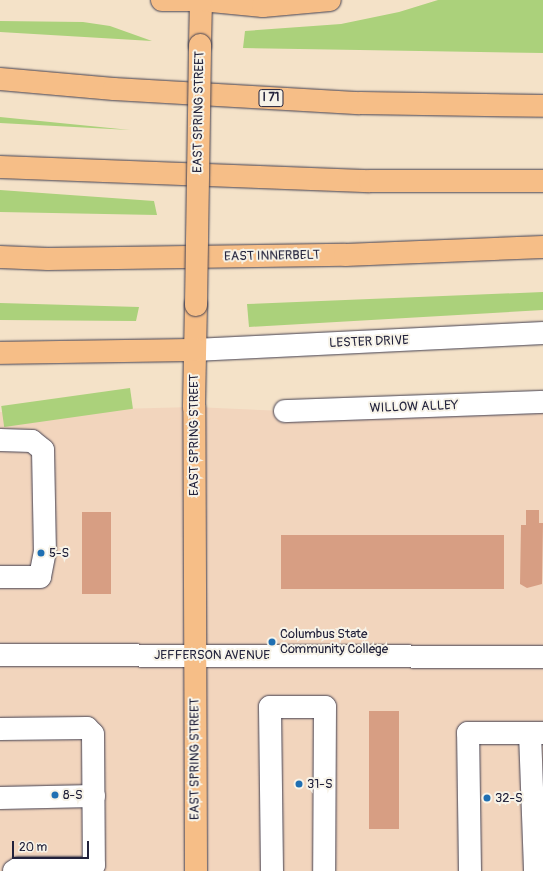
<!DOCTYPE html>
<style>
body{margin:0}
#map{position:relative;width:543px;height:871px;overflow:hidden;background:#f4e2c8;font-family:Pangolin,sans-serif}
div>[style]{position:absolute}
.built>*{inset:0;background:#f2d5bd}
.green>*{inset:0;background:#abd17b;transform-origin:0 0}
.building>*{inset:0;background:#d79e83;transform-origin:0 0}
.roads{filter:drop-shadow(0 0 1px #423f50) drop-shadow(0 0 1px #423f50)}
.minor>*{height:22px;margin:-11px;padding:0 11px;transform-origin:11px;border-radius:11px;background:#fff}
.major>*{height:22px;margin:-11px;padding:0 11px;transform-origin:11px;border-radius:11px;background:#f6be87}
.highway>*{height:22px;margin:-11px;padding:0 11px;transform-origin:11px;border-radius:11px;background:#f6be87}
.bridges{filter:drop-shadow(0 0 1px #423f50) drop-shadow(0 0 1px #423f50)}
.major-bridge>*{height:22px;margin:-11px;padding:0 11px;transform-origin:11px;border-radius:11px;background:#f6be87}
.dots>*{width:11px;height:11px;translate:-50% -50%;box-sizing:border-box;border:2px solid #f7f3e8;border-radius:50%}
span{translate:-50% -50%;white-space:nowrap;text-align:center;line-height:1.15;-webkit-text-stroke:4px #f7f3e8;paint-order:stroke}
.shield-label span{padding:1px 3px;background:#f7f3e8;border:1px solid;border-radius:3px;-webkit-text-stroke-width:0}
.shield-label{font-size:12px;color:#22223b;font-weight:700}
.street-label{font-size:13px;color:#22223b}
.poi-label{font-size:13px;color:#22223b}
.left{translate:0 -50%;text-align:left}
.scale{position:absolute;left:12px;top:841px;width:77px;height:18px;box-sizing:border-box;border:2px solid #22223b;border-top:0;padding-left:5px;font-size:12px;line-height:14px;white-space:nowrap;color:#22223b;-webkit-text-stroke:3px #f7f3e8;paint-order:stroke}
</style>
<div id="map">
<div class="built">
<div style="clip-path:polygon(543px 402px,543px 871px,0 871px,0 412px,194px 407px,285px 411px)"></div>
</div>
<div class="green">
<div style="clip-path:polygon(438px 0,543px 0,543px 53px,243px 48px,245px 31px,341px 24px,399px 12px)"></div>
<div style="clip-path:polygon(0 21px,83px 22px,110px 26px,152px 41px,0 32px)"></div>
<div style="clip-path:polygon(0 117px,130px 130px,0 123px)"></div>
<div style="clip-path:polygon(0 190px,154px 201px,157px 215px,0 212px)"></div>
<div style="clip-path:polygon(543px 292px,543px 310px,249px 327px,247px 304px)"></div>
<div style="clip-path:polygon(0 303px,139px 307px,136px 321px,0 320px)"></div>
<div style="left:130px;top:388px;width:21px;height:130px;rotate:82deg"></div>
</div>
<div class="building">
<div style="clip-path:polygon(526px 510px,539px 510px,539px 523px,543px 523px,542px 584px,527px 588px,520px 584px,521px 525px,526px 525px)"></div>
<div style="left:82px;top:512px;width:29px;height:82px"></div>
<div style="left:504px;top:535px;width:54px;height:223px;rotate:90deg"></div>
<div style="left:369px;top:711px;width:30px;height:118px"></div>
</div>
<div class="roads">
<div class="minor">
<div style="left:195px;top:350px;width:348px;rotate:-2.8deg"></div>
<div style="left:285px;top:411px;width:258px;rotate:-2deg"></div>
<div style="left:0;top:440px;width:32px;rotate:2deg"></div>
<div style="left:32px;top:441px;width:14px;rotate:39deg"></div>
<div style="left:43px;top:450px;width:101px;rotate:88.9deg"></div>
<div style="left:45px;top:551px;width:26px;rotate:101deg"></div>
<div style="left:40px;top:577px;width:40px;rotate:180deg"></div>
<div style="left:0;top:655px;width:543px;rotate:0.21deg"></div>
<div style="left:0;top:729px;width:87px;rotate:-0.7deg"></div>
<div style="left:87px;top:728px;width:8px;rotate:45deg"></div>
<div style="left:93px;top:734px;width:131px;rotate:89.6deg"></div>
<div style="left:94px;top:865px;width:5px;rotate:143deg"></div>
<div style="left:90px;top:868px;width:71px;rotate:180deg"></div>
<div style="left:19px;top:868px;width:6px;rotate:149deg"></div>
<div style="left:530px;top:733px;width:138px;rotate:87.9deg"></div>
<div style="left:0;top:798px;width:94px;rotate:-1.2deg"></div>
<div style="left:272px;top:871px;width:164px;rotate:-90.7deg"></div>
<div style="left:270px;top:707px;width:55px"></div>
<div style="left:325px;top:707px;width:164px;rotate:90.3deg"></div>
<div style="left:470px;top:871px;width:138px;rotate:-90.8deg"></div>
<div style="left:468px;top:733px;width:75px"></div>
</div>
<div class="major">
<div style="left:200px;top:45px;width:45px;rotate:-88.7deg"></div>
<div style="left:201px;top:0;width:62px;rotate:5.5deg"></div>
<div style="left:263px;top:6px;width:67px;rotate:-5.1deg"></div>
<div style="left:196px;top:871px;width:464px;rotate:-90.2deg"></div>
<div style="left:194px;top:407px;width:102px;rotate:-88.9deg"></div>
</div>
<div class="highway">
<div style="left:162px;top:0;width:39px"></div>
<div style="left:0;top:79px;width:114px;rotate:5deg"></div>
<div style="left:114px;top:89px;width:246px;rotate:3.3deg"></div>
<div style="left:360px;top:103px;width:183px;rotate:0.9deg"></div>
<div style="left:0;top:167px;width:370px;rotate:2.2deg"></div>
<div style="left:370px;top:181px;width:173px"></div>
<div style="left:0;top:257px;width:48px;rotate:2.4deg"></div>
<div style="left:48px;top:259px;width:297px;rotate:-0.8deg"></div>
<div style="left:345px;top:255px;width:198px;rotate:-2.3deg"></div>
<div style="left:0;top:353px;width:195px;rotate:-0.9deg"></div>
</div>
</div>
<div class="bridges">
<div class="major-bridge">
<div style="left:196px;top:305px;width:260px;rotate:-89.1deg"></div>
</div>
</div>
<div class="dots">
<div style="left:41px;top:553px;background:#1f6fb2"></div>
<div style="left:272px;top:642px;background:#1f6fb2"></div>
<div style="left:299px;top:784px;background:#1f6fb2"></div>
<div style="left:55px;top:795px;background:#1f6fb2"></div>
<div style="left:487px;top:798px;background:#1f6fb2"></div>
</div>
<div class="shield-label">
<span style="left:271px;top:98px">I 71</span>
</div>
<div class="street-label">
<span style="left:199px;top:112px;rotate:-89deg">EAST SPRING STREET</span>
<span style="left:272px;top:256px;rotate:-1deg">EAST INNERBELT</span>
<span style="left:369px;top:342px;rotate:-2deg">LESTER DRIVE</span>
<span style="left:414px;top:407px;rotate:-2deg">WILLOW ALLEY</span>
<span style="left:194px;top:435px;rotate:-90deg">EAST SPRING STREET</span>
<span style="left:212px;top:655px">JEFFERSON AVENUE</span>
<span style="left:195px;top:759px;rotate:-90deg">EAST SPRING STREET</span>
</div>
<div class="poi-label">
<span class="left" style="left:49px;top:553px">5-S</span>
<span class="left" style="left:280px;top:642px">Columbus State<br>Community College</span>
<span class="left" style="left:307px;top:784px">31-S</span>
<span class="left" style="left:63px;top:795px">8-S</span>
<span class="left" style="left:495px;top:798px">32-S</span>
</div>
<div class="scale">20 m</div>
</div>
